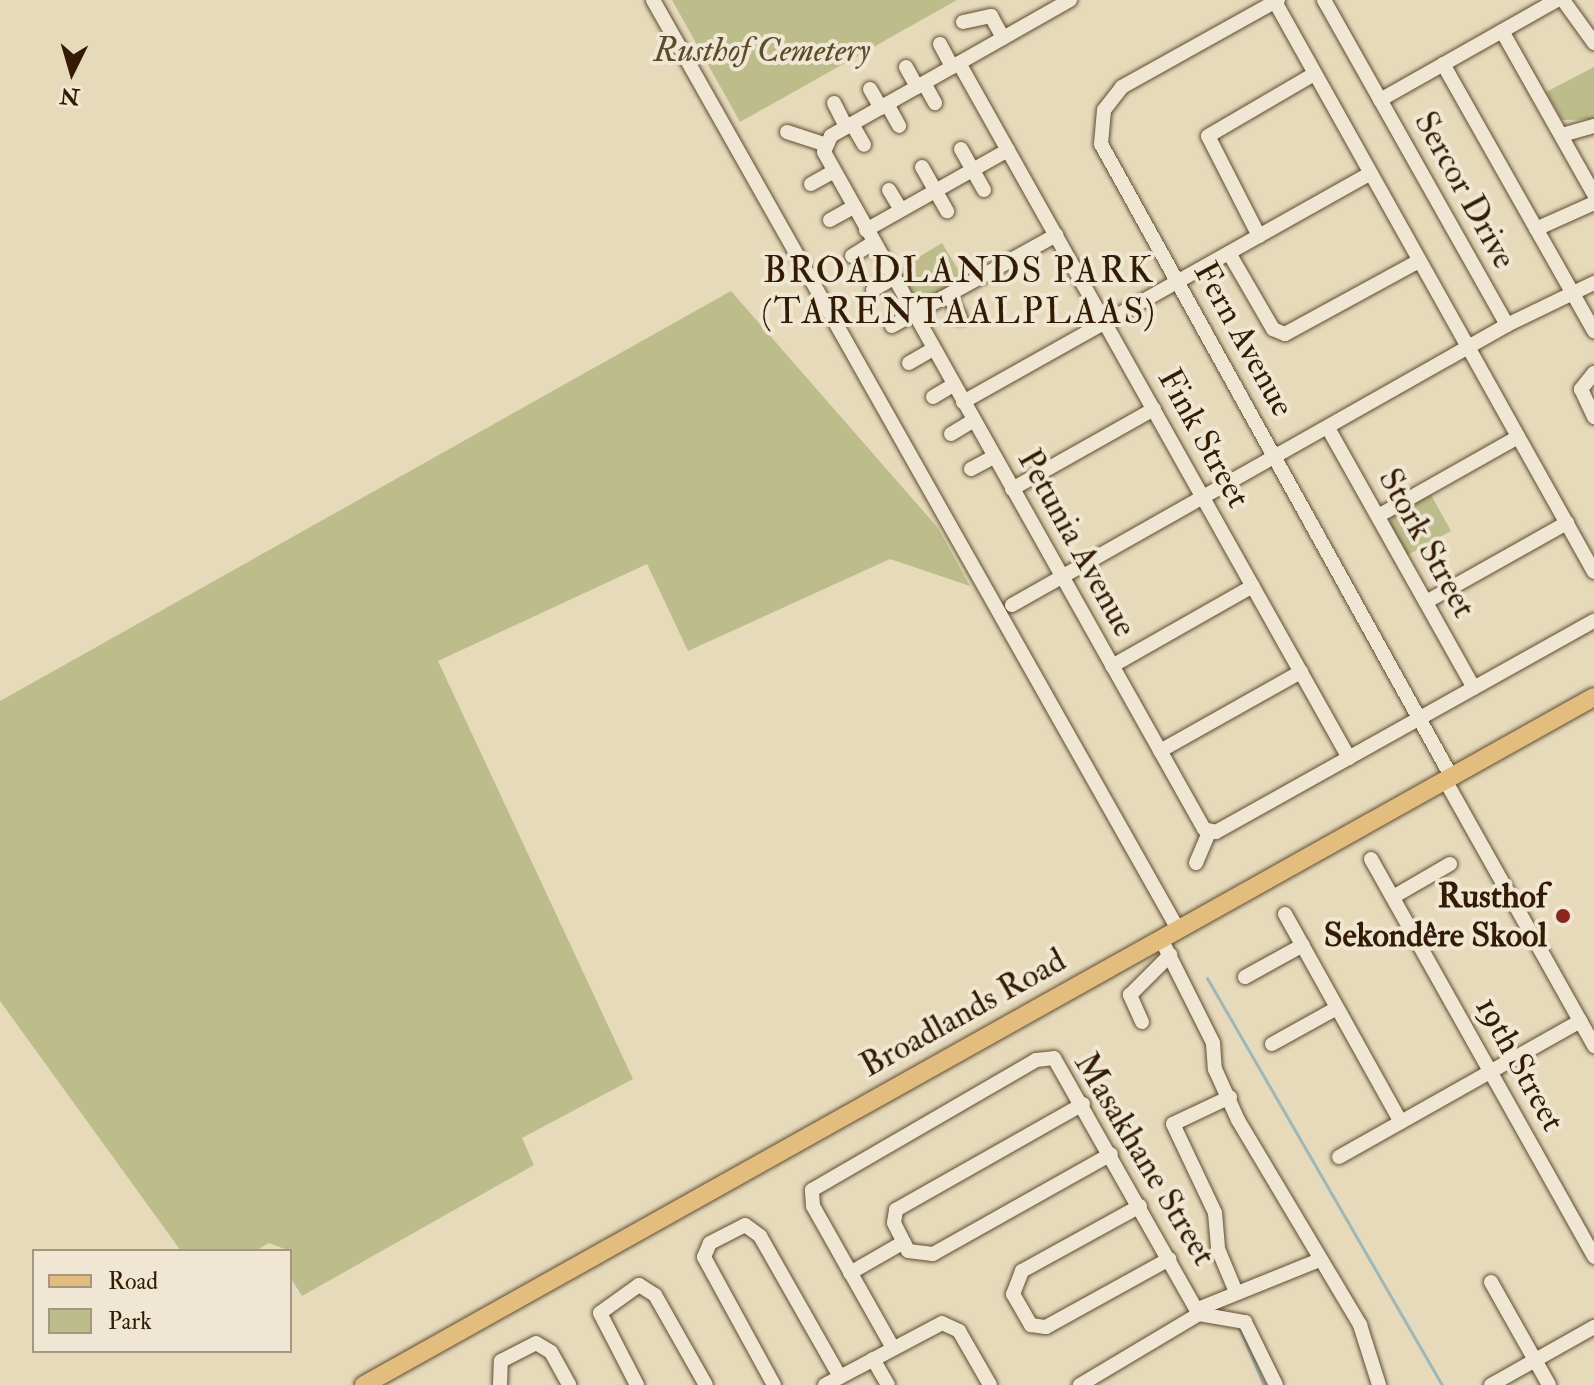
<!DOCTYPE html>
<meta charset="utf-8">
<style>
body{margin:0}
#map{position:relative;width:1594px;height:1385px;overflow:hidden;background:#e6dabb;font-family:"IM FELL Double Pica",serif}
div>[style]{position:absolute}
.green>*{inset:0;background:#bdbd8b;transform-origin:0 0}
.stream>*{height:3px;margin:-1.5px;padding:0 1.5px;transform-origin:1.5px;border-radius:1.5px;background:#9bb8ba}
.roads{filter:drop-shadow(0 0 2px #604c30) drop-shadow(0 0 2px #604c30)}
.minor>*{height:14px;margin:-7px;padding:0 7px;transform-origin:7px;border-radius:7px;background:#efe7d3}
.major>*{height:18px;margin:-9px;padding:0 9px;transform-origin:9px;border-radius:9px;background:#e3bd7e}
.dots>*{width:22px;height:22px;translate:-50% -50%;box-sizing:border-box;border:4px solid #efe7d3;border-radius:50%}
span{translate:-50% -50%;white-space:nowrap;text-align:center;line-height:1.15;-webkit-text-stroke:8px #efe7d3;paint-order:stroke}
.park-label{font-size:34px;color:#5d4c2b;font-style:italic}
.street-label{font-size:34px;color:#341c02}
.poi-label{font-size:34px;color:#341c02;font-weight:700}
.right{translate:-100% -50%;text-align:right}
.neighbourhood-label{font-size:36px;color:#341c02;letter-spacing:2px}
.legend{position:absolute;left:32px;top:1249px;width:260px;height:104px;box-sizing:border-box;background:#efe7d3;border:2px solid #a4967f;margin:0;padding:10px 14px;list-style:none;font-size:24px;color:#341c02}
.legend li{display:flex;align-items:center;gap:16px;height:40px}
.legend b{width:40px;border:2px solid #a4967f}
.north{position:absolute;left:32px;top:32px;width:80px;height:80px;-webkit-text-stroke:6px #efe7d3;paint-order:stroke;rotate:185deg;font-size:22px;font-weight:700;line-height:32px;text-align:center;color:#341c02}
.north::after{content:'';display:block;margin:auto;width:28px;height:36px;background:#341c02;clip-path:polygon(50% 0,100% 100%,50% 72%,0 100%)}
</style>
<div id="map">
<div class="green">
<div style="clip-path:polygon(672px 0,957px 0,740px 122px)"></div>
<div style="clip-path:polygon(1594px 67px,1594px 119px,1562px 120px,1546px 92px)"></div>
<div style="left:942px;top:243px;width:43px;height:53px;rotate:59deg"></div>
<div style="clip-path:polygon(731px 291px,938px 528px,970px 586px,890px 559px,688px 651px,647px 564px,438px 661px,633px 1079px,522px 1138px,534px 1165px,302px 1296px,290px 1277px,290px 1251px,269px 1243px,255px 1251px,181px 1251px,0 1001px,0 701px)"></div>
<div style="clip-path:polygon(1430px 493px,1451px 531px,1406px 556px,1389px 526px,1393px 514px)"></div>
</div>
<div class="stream">
<div style="left:1207px;top:978px;width:470px;rotate:60deg"></div>
<div style="left:1239px;top:1327px;width:63px;rotate:66.7deg"></div>
</div>
<div class="roads">
<div class="minor">
<div style="left:653px;top:0;width:1067px;rotate:60.53deg"></div>
<div style="left:1070px;top:0;width:275px;rotate:150.4deg"></div>
<div style="left:831px;top:136px;width:17px;rotate:114deg"></div>
<div style="left:824px;top:152px;width:776px;rotate:60.69deg"></div>
<div style="left:1204px;top:829px;width:12px;rotate:14deg"></div>
<div style="left:1216px;top:832px;width:433px;rotate:-29.2deg"></div>
<div style="left:1274px;top:0;width:655px;rotate:60.78deg"></div>
<div style="left:1278px;top:0;width:179px;rotate:150.9deg"></div>
<div style="left:1122px;top:87px;width:29px;rotate:128deg"></div>
<div style="left:1104px;top:110px;width:34px;rotate:95deg"></div>
<div style="left:1101px;top:144px;width:722px;rotate:61.02deg"></div>
<div style="left:1324px;top:0;width:373px;rotate:60.6deg"></div>
<div style="left:1563px;top:0;width:53px;rotate:54.2deg"></div>
<div style="left:963px;top:22px;width:29px;rotate:-12deg"></div>
<div style="left:991px;top:16px;width:25px;rotate:61deg"></div>
<div style="left:1502px;top:31px;width:187px;rotate:60.6deg"></div>
<div style="left:940px;top:44px;width:26px;rotate:62deg"></div>
<div style="left:959px;top:63px;width:797px;rotate:60.7deg"></div>
<div style="left:1443px;top:64px;width:307px;rotate:60.5deg"></div>
<div style="left:906px;top:67px;width:23px;rotate:61deg"></div>
<div style="left:924px;top:83px;width:23px;rotate:61deg"></div>
<div style="left:870px;top:89px;width:22px;rotate:60deg"></div>
<div style="left:1380px;top:100px;width:203px;rotate:-29.5deg"></div>
<div style="left:834px;top:103px;width:27px;rotate:63deg"></div>
<div style="left:887px;top:104px;width:25px;rotate:61deg"></div>
<div style="left:852px;top:124px;width:24px;rotate:60deg"></div>
<div style="left:787px;top:132px;width:39px;rotate:18deg"></div>
<div style="left:1562px;top:135px;width:33px;rotate:-16deg"></div>
<div style="left:961px;top:149px;width:47px;rotate:60.7deg"></div>
<div style="left:922px;top:167px;width:51px;rotate:60.4deg"></div>
<div style="left:811px;top:184px;width:25px;rotate:-29deg"></div>
<div style="left:889px;top:190px;width:23px;rotate:59deg"></div>
<div style="left:830px;top:220px;width:26px;rotate:-29deg"></div>
<div style="left:1536px;top:229px;width:64px;rotate:-24.1deg"></div>
<div style="left:866px;top:230px;width:163px;rotate:-29.4deg"></div>
<div style="left:1259px;top:236px;width:112px;rotate:-117deg"></div>
<div style="left:1208px;top:136px;width:123px;rotate:-30.3deg"></div>
<div style="left:1229px;top:253px;width:88px;rotate:59.9deg"></div>
<div style="left:1273px;top:329px;width:13px;rotate:23deg"></div>
<div style="left:1285px;top:334px;width:153px;rotate:-28.6deg"></div>
<div style="left:852px;top:256px;width:25px;rotate:-32deg"></div>
<div style="left:873px;top:290px;width:23px;rotate:-31deg"></div>
<div style="left:949px;top:295px;width:25px;rotate:64deg"></div>
<div style="left:892px;top:326px;width:188px;rotate:-29deg"></div>
<div style="left:909px;top:363px;width:28px;rotate:-30deg"></div>
<div style="left:1594px;top:373px;width:21px;rotate:129deg"></div>
<div style="left:1581px;top:389px;width:31px;rotate:65deg"></div>
<div style="left:933px;top:397px;width:23px;rotate:-31deg"></div>
<div style="left:963px;top:402px;width:467px;rotate:-29.3deg"></div>
<div style="left:1328px;top:428px;width:298px;rotate:60.7deg"></div>
<div style="left:951px;top:434px;width:26px;rotate:-31deg"></div>
<div style="left:971px;top:469px;width:26px;rotate:-28deg"></div>
<div style="left:1012px;top:489px;width:163px;rotate:-29.4deg"></div>
<div style="left:1378px;top:516px;width:161px;rotate:-29.4deg"></div>
<div style="left:1426px;top:602px;width:162px;rotate:-29.3deg"></div>
<div style="left:1012px;top:605px;width:569px;rotate:-29.49deg"></div>
<div style="left:1507px;top:325px;width:97px;rotate:-25.8deg"></div>
<div style="left:1112px;top:666px;width:162px;rotate:-29.6deg"></div>
<div style="left:1160px;top:751px;width:162px;rotate:-29.3deg"></div>
<div style="left:1445px;top:780px;width:305px;rotate:60.7deg"></div>
<div style="left:1371px;top:859px;width:456px;rotate:60.7deg"></div>
<div style="left:1196px;top:863px;width:34px;rotate:-67deg"></div>
<div style="left:1393px;top:897px;width:66px;rotate:-30.1deg"></div>
<div style="left:1285px;top:914px;width:238px;rotate:60.9deg"></div>
<div style="left:1161px;top:939px;width:116px;rotate:63.4deg"></div>
<div style="left:1213px;top:1043px;width:26px;rotate:86deg"></div>
<div style="left:1215px;top:1069px;width:56px;rotate:65.7deg"></div>
<div style="left:1238px;top:1120px;width:239px;rotate:59.2deg"></div>
<div style="left:1360px;top:1325px;width:63px;rotate:72.4deg"></div>
<div style="left:1245px;top:977px;width:66px;rotate:-28.9deg"></div>
<div style="left:1142px;top:1022px;width:30px;rotate:-114deg"></div>
<div style="left:1130px;top:995px;width:57px;rotate:-45deg"></div>
<div style="left:1272px;top:1044px;width:74px;rotate:-29deg"></div>
<div style="left:1230px;top:1097px;width:63px;rotate:154.7deg"></div>
<div style="left:1173px;top:1124px;width:98px;rotate:64.7deg"></div>
<div style="left:1215px;top:1213px;width:36px;rotate:85deg"></div>
<div style="left:1218px;top:1249px;width:47px;rotate:67.3deg"></div>
<div style="left:1083px;top:1104px;width:215px;rotate:150.5deg"></div>
<div style="left:896px;top:1210px;width:13px;rotate:99deg"></div>
<div style="left:894px;top:1223px;width:31px;rotate:63deg"></div>
<div style="left:908px;top:1251px;width:25px;rotate:7deg"></div>
<div style="left:933px;top:1254px;width:204px;rotate:-29.3deg"></div>
<div style="left:1339px;top:1157px;width:277px;rotate:-29.4deg"></div>
<div style="left:1140px;top:1206px;width:135px;rotate:151.2deg"></div>
<div style="left:1022px;top:1271px;width:25px;rotate:111deg"></div>
<div style="left:1013px;top:1294px;width:36px;rotate:60deg"></div>
<div style="left:1031px;top:1325px;width:15px;rotate:8deg"></div>
<div style="left:1046px;top:1327px;width:141px;rotate:-28.9deg"></div>
<div style="left:850px;top:1273px;width:62px;rotate:-29.9deg"></div>
<div style="left:1491px;top:1282px;width:118px;rotate:60.6deg"></div>
<div style="left:1198px;top:1309px;width:131px;rotate:-22deg"></div>
<div style="left:1199px;top:1314px;width:47px;rotate:9.9deg"></div>
<div style="left:1245px;top:1322px;width:70px;rotate:63.8deg"></div>
<div style="left:893px;top:1348px;width:163px;rotate:-119.4deg"></div>
<div style="left:813px;top:1206px;width:16px;rotate:-94deg"></div>
<div style="left:812px;top:1190px;width:259px;rotate:-30.1deg"></div>
<div style="left:1036px;top:1060px;width:18px;rotate:-6deg"></div>
<div style="left:1054px;top:1058px;width:294px;rotate:60.5deg"></div>
<div style="left:1199px;top:1314px;width:139px;rotate:149.2deg"></div>
<div style="left:873px;top:1359px;width:30px;rotate:60deg"></div>
<div style="left:500px;top:1385px;width:24px;rotate:-88deg"></div>
<div style="left:501px;top:1361px;width:39px;rotate:-27deg"></div>
<div style="left:536px;top:1343px;width:17px;rotate:31deg"></div>
<div style="left:551px;top:1352px;width:38px;rotate:61deg"></div>
<div style="left:637px;top:1385px;width:81px;rotate:-117.2deg"></div>
<div style="left:600px;top:1313px;width:48px;rotate:-35.7deg"></div>
<div style="left:639px;top:1285px;width:19px;rotate:32deg"></div>
<div style="left:655px;top:1295px;width:103px;rotate:60.5deg"></div>
<div style="left:774px;top:1385px;width:146px;rotate:-118.7deg"></div>
<div style="left:704px;top:1257px;width:15px;rotate:-67deg"></div>
<div style="left:710px;top:1243px;width:39px;rotate:-27deg"></div>
<div style="left:745px;top:1225px;width:19px;rotate:36deg"></div>
<div style="left:760px;top:1236px;width:162px;rotate:60.4deg"></div>
<div style="left:825px;top:1385px;width:132px;rotate:-27.9deg"></div>
<div style="left:942px;top:1323px;width:19px;rotate:25deg"></div>
<div style="left:959px;top:1331px;width:62px;rotate:60.1deg"></div>
<div style="left:1491px;top:1385px;width:118px;rotate:-29.4deg"></div>
</div>
<div class="major">
<div style="left:364px;top:1385px;width:1409px;rotate:-29.22deg"></div>
</div>
</div>
<div class="dots">
<div style="left:1563px;top:916px;background:#8f2418"></div>
</div>
<div class="park-label">
<span style="left:762px;top:51px">Rusthof Cemetery</span>
</div>
<div class="street-label">
<span style="left:1465px;top:190px;rotate:61deg">Sercor Drive</span>
<span style="left:1244px;top:339px;rotate:61deg">Fern Avenue</span>
<span style="left:1204px;top:438px;rotate:61deg">Fink Street</span>
<span style="left:1077px;top:543px;rotate:61deg">Petunia Avenue</span>
<span style="left:1427px;top:543px;rotate:61deg">Stork Street</span>
<span style="left:963px;top:1013px;rotate:-29deg">Broadlands Road</span>
<span style="left:1520px;top:1064px;rotate:61deg">19th Street</span>
<span style="left:1145px;top:1159px;rotate:59deg">Masakhane Street</span>
</div>
<div class="poi-label">
<span class="right" style="left:1547px;top:916px">Rusthof<br>Sekondêre Skool</span>
</div>
<div class="neighbourhood-label">
<span style="left:959px;top:291px">BROADLANDS PARK<br>(TARENTAALPLAAS)</span>
</div>
<ul class="legend">
<li><b style="height:10px;background:#e3bd7e"></b>Road</li>
<li><b style="height:22px;background:#bdbd8b"></b>Park</li>
</ul>
<div class="north">N</div>
</div>
